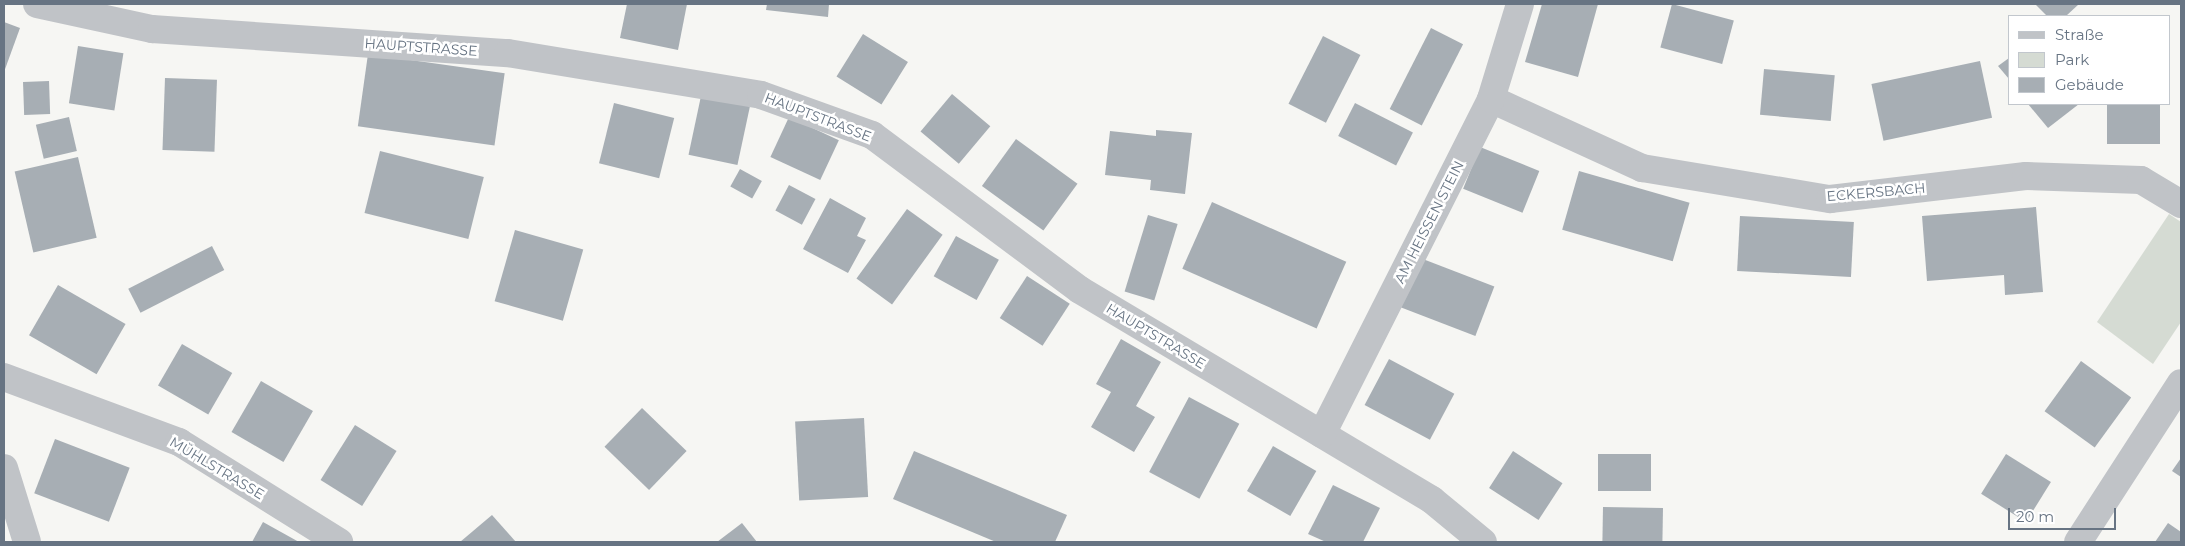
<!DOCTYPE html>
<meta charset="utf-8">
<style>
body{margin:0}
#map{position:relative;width:2185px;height:546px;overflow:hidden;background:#f6f6f3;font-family:Montserrat,sans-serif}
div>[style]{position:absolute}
.green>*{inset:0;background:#d5dbd3}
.building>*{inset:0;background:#a7aeb4;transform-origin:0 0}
.minor>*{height:28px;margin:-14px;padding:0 14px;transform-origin:14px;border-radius:14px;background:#c0c3c7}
span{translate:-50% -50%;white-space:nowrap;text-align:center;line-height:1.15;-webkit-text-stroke:5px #fff;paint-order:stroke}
.street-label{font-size:14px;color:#677483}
.frame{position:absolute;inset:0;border:5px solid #677483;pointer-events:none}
.legend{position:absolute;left:2008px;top:15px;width:162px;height:90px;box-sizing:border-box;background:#fff;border:1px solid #c2c7cd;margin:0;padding:6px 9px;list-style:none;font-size:15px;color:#677483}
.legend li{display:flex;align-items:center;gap:10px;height:25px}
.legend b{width:25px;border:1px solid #c2c7cd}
.scale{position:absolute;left:2008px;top:508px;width:108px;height:22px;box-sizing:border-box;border:2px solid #677483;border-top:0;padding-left:6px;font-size:15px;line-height:18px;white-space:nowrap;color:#677483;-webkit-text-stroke:4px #fff;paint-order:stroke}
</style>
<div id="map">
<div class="green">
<div style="clip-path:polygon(2169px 214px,2181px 222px,2181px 322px,2153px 364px,2097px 322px)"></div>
</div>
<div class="building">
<div style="clip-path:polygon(627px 4px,687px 4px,678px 50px,620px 38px)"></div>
<div style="clip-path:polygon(767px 4px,829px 4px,828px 17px,766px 10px)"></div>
<div style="clip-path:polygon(1542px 4px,1598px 4px,1578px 77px,1525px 62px)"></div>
<div style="left:1672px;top:4px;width:64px;height:45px;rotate:15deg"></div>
<div style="clip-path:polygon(2035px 4px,2079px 4px,2066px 16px,2047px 16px)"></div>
<div style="clip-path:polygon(4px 22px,20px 28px,4px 72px)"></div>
<div style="left:1431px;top:28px;width:36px;height:91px;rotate:27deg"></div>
<div style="left:863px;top:34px;width:53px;height:50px;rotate:32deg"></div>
<div style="left:1323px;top:36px;width:42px;height:76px;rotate:27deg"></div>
<div style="left:78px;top:46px;width:46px;height:58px;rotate:9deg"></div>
<div style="left:368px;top:54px;width:138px;height:73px;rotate:8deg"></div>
<div style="clip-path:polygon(2009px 58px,2009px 79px,1998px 66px)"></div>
<div style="left:1980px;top:61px;width:58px;height:111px;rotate:78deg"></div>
<div style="left:1764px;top:69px;width:71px;height:46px;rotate:5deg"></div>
<div style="left:165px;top:78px;width:52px;height:72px;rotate:2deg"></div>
<div style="left:49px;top:81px;width:33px;height:26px;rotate:88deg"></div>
<div style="left:952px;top:94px;width:50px;height:49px;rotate:40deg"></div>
<div style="left:701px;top:96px;width:50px;height:60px;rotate:12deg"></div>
<div style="left:614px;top:103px;width:62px;height:62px;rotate:14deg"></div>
<div style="left:1355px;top:103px;width:65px;height:37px;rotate:27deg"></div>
<div style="clip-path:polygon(2028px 104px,2079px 104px,2048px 128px)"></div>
<div style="left:2107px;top:104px;width:53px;height:40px"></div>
<div style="left:69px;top:117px;width:35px;height:34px;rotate:77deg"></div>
<div style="left:789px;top:117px;width:55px;height:44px;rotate:25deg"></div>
<div style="clip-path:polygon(1156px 130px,1192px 133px,1185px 194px,1150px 190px,1151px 180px,1105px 175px,1110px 131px,1156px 136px)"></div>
<div style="left:1016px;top:139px;width:76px;height:58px;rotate:36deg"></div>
<div style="left:1480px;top:147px;width:64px;height:45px;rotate:22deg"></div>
<div style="left:380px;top:151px;width:107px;height:64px;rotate:14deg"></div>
<div style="left:78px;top:157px;width:83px;height:65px;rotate:77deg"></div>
<div style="left:740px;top:169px;width:25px;height:20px;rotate:29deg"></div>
<div style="left:1579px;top:171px;width:115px;height:61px;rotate:16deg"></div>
<div style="left:789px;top:185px;width:30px;height:29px;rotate:28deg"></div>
<div style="clip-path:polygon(830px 198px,866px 218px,857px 236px,866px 240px,848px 273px,803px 249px)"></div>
<div style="left:1212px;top:202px;width:147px;height:73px;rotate:24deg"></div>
<div style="clip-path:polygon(2036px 207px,2043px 292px,2005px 295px,2004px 275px,1927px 281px,1922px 216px)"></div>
<div style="left:907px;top:209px;width:44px;height:86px;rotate:36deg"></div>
<div style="left:1148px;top:215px;width:31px;height:80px;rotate:17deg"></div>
<div style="left:1740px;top:216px;width:114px;height:55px;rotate:3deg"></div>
<div style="left:515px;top:230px;width:71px;height:74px;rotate:16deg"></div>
<div style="left:956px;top:236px;width:49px;height:46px;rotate:29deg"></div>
<div style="left:212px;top:246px;width:27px;height:94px;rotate:63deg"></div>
<div style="left:1415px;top:256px;width:85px;height:53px;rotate:21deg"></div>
<div style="left:1027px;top:276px;width:51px;height:50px;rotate:33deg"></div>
<div style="left:58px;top:285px;width:78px;height:58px;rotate:30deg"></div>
<div style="clip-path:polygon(1121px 339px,1161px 362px,1136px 406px,1155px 417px,1134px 452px,1091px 427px,1111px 392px,1096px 384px)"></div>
<div style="left:182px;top:344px;width:58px;height:48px;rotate:30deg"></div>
<div style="left:1389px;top:359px;width:74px;height:52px;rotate:28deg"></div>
<div style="left:2081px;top:361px;width:62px;height:62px;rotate:36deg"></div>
<div style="left:261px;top:381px;width:60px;height:59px;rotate:30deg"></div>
<div style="left:1189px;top:397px;width:57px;height:85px;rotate:28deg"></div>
<div style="left:642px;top:408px;width:62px;height:54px;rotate:44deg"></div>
<div style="left:864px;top:418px;width:79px;height:69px;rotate:87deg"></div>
<div style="left:355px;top:425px;width:49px;height:65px;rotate:32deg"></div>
<div style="left:55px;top:439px;width:80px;height:58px;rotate:21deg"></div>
<div style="left:1273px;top:446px;width:50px;height:52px;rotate:30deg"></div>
<div style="clip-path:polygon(914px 451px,1067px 515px,1055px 542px,996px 542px,893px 499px)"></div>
<div style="left:1513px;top:451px;width:59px;height:44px;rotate:33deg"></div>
<div style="left:1598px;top:454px;width:53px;height:37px"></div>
<div style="left:2006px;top:454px;width:53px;height:47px;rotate:32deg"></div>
<div style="clip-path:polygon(2181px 458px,2181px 477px,2172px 471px)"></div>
<div style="clip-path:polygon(1333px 485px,1380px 508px,1363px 542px,1326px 542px,1308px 534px)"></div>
<div style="left:1603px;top:507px;width:60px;height:35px;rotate:1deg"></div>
<div style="clip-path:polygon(492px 515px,516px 542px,460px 542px)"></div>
<div style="clip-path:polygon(263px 522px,299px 542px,252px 542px)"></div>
<div style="clip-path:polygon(742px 523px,757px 542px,717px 542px)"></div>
<div style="clip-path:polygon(2168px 523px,2181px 532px,2181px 542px,2155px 542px)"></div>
</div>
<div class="minor">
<div style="left:37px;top:4px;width:118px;rotate:12.3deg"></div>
<div style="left:152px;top:29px;width:357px;rotate:3.9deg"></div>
<div style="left:508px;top:53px;width:256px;rotate:9.4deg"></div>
<div style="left:761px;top:95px;width:118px;rotate:19.8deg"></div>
<div style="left:872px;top:135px;width:259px;rotate:36.7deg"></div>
<div style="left:1080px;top:290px;width:410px;rotate:30.8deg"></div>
<div style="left:1432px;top:500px;width:66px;rotate:39.5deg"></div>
<div style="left:1491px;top:99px;width:166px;rotate:24.6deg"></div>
<div style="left:1642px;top:168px;width:191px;rotate:9.4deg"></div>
<div style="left:1830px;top:199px;width:197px;rotate:-6.7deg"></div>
<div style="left:2026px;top:176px;width:115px;rotate:2deg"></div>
<div style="left:2141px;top:180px;width:47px;rotate:31deg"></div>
<div style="left:4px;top:377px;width:187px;rotate:20.4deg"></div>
<div style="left:179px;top:442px;width:189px;rotate:32deg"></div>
<div style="left:1322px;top:434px;width:375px;rotate:-63.2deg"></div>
<div style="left:1491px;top:99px;width:99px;rotate:-73deg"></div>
<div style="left:4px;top:468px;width:77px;rotate:72.7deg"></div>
<div style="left:2078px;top:542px;width:189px;rotate:-57.1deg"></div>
</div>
<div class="street-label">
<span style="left:421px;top:47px;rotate:4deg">HAUPTSTRASSE</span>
<span style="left:818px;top:117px;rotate:21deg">HAUPTSTRASSE</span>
<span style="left:1876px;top:192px;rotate:-5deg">ECKERSBACH</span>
<span style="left:1429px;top:222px;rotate:-63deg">AM HEISSEN STEIN</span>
<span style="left:1156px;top:336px;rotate:31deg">HAUPTSTRASSE</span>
<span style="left:217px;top:468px;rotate:31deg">MÜHLSTRASSE</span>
</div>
<div class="frame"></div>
<ul class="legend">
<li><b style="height:6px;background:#c0c3c7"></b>Straße</li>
<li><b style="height:14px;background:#d5dbd3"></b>Park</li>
<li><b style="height:14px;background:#a7aeb4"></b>Gebäude</li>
</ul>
<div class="scale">20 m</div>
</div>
